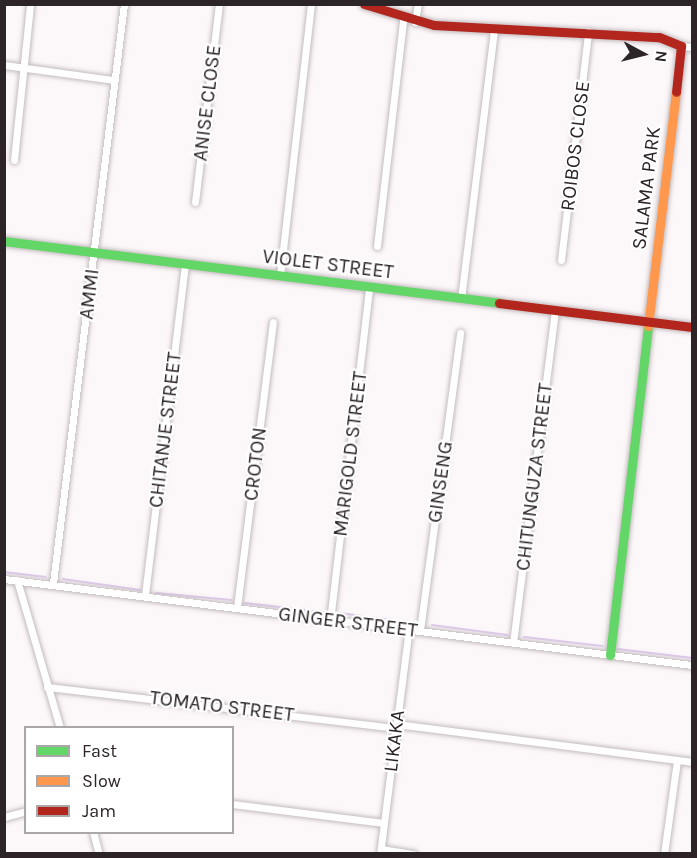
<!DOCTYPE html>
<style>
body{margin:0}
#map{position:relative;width:697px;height:858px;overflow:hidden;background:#fcf7f9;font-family:Karla,sans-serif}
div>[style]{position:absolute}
.stream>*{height:2px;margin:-1px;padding:0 1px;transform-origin:1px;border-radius:1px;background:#dfcaee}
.roads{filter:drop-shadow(0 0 2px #c3bcbf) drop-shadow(0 0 2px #c3bcbf)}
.street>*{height:7px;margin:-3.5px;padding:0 3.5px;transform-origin:3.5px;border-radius:3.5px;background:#fffefe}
.fast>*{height:9px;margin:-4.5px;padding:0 4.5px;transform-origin:4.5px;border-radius:4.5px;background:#63d668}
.slow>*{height:9px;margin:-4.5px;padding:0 4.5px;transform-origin:4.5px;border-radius:4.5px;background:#ff974d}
.jam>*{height:9px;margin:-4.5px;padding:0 4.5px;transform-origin:4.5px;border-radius:4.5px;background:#b3261e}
span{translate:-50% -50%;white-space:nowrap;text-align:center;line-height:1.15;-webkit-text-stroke:4.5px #fff;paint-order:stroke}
.street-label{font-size:20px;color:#2c2427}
.frame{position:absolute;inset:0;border:6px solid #2c2427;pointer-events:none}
.legend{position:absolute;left:24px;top:726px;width:210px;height:108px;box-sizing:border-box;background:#fff;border:2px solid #aba7a9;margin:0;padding:8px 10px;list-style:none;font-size:18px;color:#2c2427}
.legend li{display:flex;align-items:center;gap:12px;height:30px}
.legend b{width:30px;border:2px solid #aba7a9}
.north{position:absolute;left:613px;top:24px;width:60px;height:60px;-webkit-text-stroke:4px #fff;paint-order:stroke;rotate:97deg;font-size:16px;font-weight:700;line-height:24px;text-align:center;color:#2c2427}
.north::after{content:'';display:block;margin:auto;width:21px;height:27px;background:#2c2427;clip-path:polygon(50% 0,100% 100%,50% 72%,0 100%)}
</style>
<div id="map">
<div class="stream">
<div style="left:4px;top:572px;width:42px;rotate:6.8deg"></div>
<div style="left:63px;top:579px;width:78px;rotate:8.1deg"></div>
<div style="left:156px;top:593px;width:76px;rotate:5.3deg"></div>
<div style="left:245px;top:603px;width:78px;rotate:6.7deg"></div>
<div style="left:339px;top:613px;width:78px;rotate:7.4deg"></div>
<div style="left:432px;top:625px;width:76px;rotate:7.6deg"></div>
<div style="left:524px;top:637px;width:79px;rotate:6.6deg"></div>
<div style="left:618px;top:649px;width:75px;rotate:6.9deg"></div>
</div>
<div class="roads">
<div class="street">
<div style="left:415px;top:22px;width:18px;rotate:-81deg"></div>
<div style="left:681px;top:46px;width:11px;rotate:5deg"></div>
<div style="left:4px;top:65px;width:110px;rotate:7.8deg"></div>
<div style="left:14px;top:160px;width:157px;rotate:-84.1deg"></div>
<div style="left:195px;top:202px;width:199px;rotate:-83.1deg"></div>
<div style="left:377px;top:246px;width:227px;rotate:-83.4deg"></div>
<div style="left:561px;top:260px;width:230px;rotate:-83.2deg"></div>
<div style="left:280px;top:276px;width:274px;rotate:-83.5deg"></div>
<div style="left:461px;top:299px;width:272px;rotate:-83deg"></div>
<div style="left:4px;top:579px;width:693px;rotate:7.13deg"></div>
<div style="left:17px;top:580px;width:154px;rotate:73.8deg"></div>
<div style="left:53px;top:583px;width:583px;rotate:-83.01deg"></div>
<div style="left:145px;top:595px;width:333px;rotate:-83.1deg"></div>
<div style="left:237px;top:607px;width:287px;rotate:-82.8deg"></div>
<div style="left:330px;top:621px;width:336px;rotate:-83.3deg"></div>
<div style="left:420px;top:630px;width:300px;rotate:-82.3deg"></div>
<div style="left:513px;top:643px;width:335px;rotate:-82.8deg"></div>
<div style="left:47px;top:687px;width:351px;rotate:6.7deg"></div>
<div style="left:396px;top:724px;width:298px;rotate:7.3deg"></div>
<div style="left:232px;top:804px;width:153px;rotate:7.1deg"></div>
<div style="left:4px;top:817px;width:23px;rotate:-15deg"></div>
<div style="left:93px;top:832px;width:23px;rotate:75deg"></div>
<div style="left:381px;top:849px;width:33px;rotate:9deg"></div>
<div style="left:380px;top:854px;width:227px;rotate:-82.7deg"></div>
<div style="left:664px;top:854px;width:95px;rotate:-82.1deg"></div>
</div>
<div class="fast">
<div style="left:4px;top:241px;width:499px;rotate:7.1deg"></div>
<div style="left:610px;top:655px;width:331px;rotate:-83.4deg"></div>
</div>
<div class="slow">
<div style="left:648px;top:326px;width:236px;rotate:-83.2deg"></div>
</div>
<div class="jam">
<div style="left:364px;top:4px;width:73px;rotate:16.7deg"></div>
<div style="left:434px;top:25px;width:225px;rotate:3.1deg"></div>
<div style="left:659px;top:37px;width:24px;rotate:22deg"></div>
<div style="left:681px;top:46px;width:46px;rotate:96.2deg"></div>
<div style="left:499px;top:303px;width:194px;rotate:7.1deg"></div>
</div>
</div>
<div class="street-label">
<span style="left:207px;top:103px;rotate:-83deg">ANISE CLOSE</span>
<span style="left:575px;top:146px;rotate:-83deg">ROIBOS CLOSE</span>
<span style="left:646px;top:188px;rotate:-83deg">SALAMA PARK</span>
<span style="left:328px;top:264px;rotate:7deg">VIOLET STREET</span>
<span style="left:89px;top:294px;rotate:-83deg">AMMI</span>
<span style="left:165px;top:430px;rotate:-83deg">CHITANJE STREET</span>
<span style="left:350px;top:454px;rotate:-83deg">MARIGOLD STREET</span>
<span style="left:255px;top:464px;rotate:-83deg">CROTON</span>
<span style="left:534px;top:477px;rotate:-83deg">CHITUNGUZA STREET</span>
<span style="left:440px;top:482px;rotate:-82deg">GINSENG</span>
<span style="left:348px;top:622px;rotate:7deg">GINGER STREET</span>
<span style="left:222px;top:706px;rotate:7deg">TOMATO STREET</span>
<span style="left:394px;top:741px;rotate:-83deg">LIKAKA</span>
</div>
<div class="frame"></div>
<ul class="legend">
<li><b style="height:8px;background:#63d668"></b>Fast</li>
<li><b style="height:8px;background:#ff974d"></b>Slow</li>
<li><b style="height:8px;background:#b3261e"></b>Jam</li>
</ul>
<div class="north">N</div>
</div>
